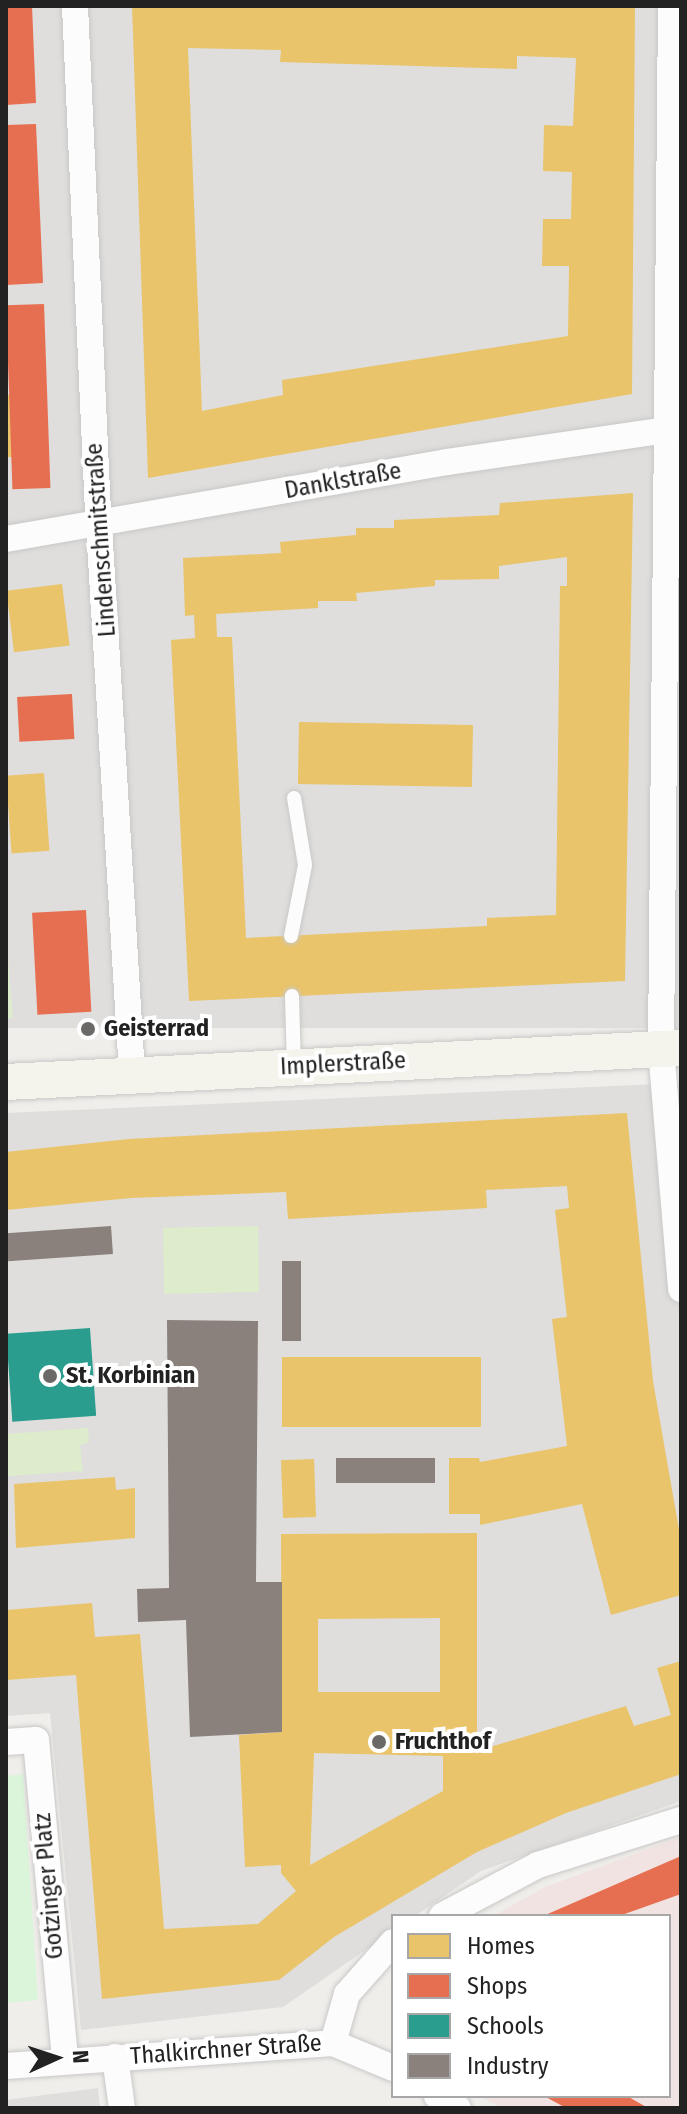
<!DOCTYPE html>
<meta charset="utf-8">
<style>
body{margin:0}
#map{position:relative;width:687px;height:2114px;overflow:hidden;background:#f0eeeb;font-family:"Fira Sans Condensed",sans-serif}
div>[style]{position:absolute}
.residential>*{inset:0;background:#dfdedc;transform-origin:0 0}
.commercial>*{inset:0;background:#f1e3e1}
.grass>*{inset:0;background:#ddeccb;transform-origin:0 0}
.park>*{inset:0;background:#daf5da}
.homes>*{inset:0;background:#e9c46a;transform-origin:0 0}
.shops>*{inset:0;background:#e76f51;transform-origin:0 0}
.schools>*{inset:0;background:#2a9d8f;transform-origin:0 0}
.industry>*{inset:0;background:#8a817c;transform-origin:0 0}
.roads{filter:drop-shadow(0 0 2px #c9c8c7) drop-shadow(0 0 2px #c9c8c7)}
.service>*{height:14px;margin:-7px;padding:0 7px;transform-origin:7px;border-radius:7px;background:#fdfcfc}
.minor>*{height:26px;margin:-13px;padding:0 13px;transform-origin:13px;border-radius:13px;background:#fdfcfc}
.secondary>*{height:36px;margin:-18px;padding:0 18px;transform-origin:18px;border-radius:18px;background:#f4f4ed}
.dots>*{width:22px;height:22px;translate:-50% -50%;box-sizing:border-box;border:4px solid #fff;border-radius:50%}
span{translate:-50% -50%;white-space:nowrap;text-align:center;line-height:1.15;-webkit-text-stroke:8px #fff;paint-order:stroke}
.street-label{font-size:24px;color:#222}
.poi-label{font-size:24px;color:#222;font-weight:700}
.left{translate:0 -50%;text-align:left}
.frame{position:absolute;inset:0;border:8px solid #222;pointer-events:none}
.legend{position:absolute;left:391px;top:1914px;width:280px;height:184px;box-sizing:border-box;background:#fff;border:2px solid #a7a7a7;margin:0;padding:10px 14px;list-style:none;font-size:24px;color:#222}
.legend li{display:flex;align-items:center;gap:16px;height:40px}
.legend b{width:40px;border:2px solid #a7a7a7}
.north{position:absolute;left:16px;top:2018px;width:80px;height:80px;-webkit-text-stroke:6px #fff;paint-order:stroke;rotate:87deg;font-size:22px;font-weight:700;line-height:32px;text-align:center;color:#222}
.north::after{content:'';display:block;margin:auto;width:28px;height:36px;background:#222;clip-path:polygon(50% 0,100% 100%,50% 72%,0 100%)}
</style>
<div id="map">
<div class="residential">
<div style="left:6px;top:6px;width:675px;height:1022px"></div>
<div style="clip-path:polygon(681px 1083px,681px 1801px,481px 1871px,415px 1916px,393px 1916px,393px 1931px,283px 2007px,81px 2030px,50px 1713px,6px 1716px,6px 1113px)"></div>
<div style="clip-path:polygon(98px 2088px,100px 2108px,6px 2108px,6px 2100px)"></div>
</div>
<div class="commercial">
<div style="clip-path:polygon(681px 1837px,681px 2108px,502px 2108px,480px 2096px,669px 2096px,669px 1916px,493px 1916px,545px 1887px)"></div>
</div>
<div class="grass">
<div style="clip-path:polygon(6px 935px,13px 1018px,6px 1018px)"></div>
<div style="left:258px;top:1226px;width:66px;height:95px;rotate:89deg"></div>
<div style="clip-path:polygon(88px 1428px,89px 1442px,80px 1445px,83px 1471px,8px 1476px,6px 1434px)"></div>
</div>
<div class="park">
<div style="clip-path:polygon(23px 1774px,38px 2000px,6px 2003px,6px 1776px)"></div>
</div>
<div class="homes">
<div style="clip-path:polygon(evenodd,132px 6px,635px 6px,632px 394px,148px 478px,132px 6px,188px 48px,281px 50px,280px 62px,517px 69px,517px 56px,576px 58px,573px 126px,544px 125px,543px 171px,572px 172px,571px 219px,543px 219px,542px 266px,569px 266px,568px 336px,282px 380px,283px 395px,202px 411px,188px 48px)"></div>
<div style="clip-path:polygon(6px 395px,10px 395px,13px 457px,6px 457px)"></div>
<div style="clip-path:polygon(evenodd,633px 493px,625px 981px,189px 1001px,171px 640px,195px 638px,194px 615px,185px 616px,183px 558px,281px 553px,280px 542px,356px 535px,356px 528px,394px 528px,394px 520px,499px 515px,500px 503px,633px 493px,567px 557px,567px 586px,560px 586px,556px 915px,487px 918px,487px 926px,246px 938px,232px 637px,217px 637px,216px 614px,318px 608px,318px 601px,357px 601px,356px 593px,435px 586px,435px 580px,499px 579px,499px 566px,567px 557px)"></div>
<div style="left:62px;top:584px;width:62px;height:56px;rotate:83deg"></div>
<div style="left:299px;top:722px;width:174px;height:62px;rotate:1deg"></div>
<div style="left:44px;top:773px;width:78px;height:38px;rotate:86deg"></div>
<div style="clip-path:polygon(627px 1113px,653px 1381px,681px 1541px,681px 1595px,611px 1615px,582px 1504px,480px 1525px,480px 1514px,449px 1514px,449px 1458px,479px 1458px,480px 1462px,567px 1446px,552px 1319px,567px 1317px,555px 1210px,569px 1208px,567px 1186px,486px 1190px,487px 1208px,288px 1219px,286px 1192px,131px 1198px,6px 1210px,6px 1152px,129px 1139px)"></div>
<div style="left:481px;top:1357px;width:70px;height:199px;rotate:90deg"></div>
<div style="left:314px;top:1459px;width:58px;height:33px;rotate:88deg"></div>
<div style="clip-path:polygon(115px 1477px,116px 1490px,135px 1488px,135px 1538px,16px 1548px,14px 1484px)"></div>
<div style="clip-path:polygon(evenodd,477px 1533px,477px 1751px,626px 1706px,634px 1726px,671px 1715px,657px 1668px,681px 1661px,681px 1774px,566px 1813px,477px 1852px,334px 1937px,279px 1980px,102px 1999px,76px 1675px,6px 1680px,6px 1610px,92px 1603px,95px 1637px,140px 1634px,164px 1929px,258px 1924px,296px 1891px,281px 1873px,281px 1865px,245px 1867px,239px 1735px,282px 1732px,281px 1534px,477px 1533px,440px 1618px,440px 1692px,318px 1692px,318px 1619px,440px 1618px,477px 1533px,314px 1753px,443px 1756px,443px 1791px,310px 1865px,314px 1753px)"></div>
</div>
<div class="shops">
<div style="clip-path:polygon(6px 6px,32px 6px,36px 103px,6px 105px)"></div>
<div style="clip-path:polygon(36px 124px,43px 283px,6px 285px,6px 125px)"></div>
<div style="left:44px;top:304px;width:184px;height:38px;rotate:88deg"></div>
<div style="left:72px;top:694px;width:45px;height:55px;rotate:87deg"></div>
<div style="left:86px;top:910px;width:102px;height:54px;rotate:87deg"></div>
<div style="clip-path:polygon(681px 1856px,681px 1894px,619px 1916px,543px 1916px)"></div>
<div style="clip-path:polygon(544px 2096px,627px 2096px,648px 2108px,566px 2108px)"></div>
</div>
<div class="schools">
<div style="left:90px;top:1328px;width:88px;height:84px;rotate:86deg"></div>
</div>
<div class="industry">
<div style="left:111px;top:1226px;width:28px;height:105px;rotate:86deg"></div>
<div style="left:282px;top:1261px;width:19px;height:80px"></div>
<div style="clip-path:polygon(167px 1320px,258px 1321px,256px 1582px,282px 1582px,282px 1732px,190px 1737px,186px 1620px,138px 1622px,137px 1589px,169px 1588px)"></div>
<div style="left:435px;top:1458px;width:25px;height:99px;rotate:90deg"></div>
</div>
<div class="roads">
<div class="service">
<div style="left:291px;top:936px;width:72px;rotate:-78.8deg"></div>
<div style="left:305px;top:865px;width:68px;rotate:-99.3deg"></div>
<div style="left:292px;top:996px;width:70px;rotate:88.4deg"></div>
</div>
<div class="minor">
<div style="left:75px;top:6px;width:487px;rotate:87.4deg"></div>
<div style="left:97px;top:493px;width:581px;rotate:86.55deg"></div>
<div style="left:671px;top:6px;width:1043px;rotate:90.55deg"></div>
<div style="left:661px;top:1049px;width:241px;rotate:85.2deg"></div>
<div style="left:6px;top:539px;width:448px;rotate:-9.9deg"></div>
<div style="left:447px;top:462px;width:236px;rotate:-8.3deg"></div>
<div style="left:6px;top:1742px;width:30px;rotate:-4deg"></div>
<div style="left:36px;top:1740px;width:322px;rotate:84.8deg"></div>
<div style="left:442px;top:1916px;width:109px;rotate:-28deg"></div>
<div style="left:538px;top:1865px;width:150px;rotate:-17.5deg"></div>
<div style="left:333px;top:2043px;width:51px;rotate:-74.1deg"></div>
<div style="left:347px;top:1994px;width:69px;rotate:-48.5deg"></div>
<div style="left:115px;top:2057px;width:51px;rotate:82.2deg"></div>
<div style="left:6px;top:2066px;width:328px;rotate:-4deg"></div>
<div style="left:333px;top:2043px;width:65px;rotate:22.6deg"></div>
<div style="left:437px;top:2096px;width:24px;rotate:30deg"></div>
</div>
<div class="secondary">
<div style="left:6px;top:1082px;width:676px;rotate:-2.88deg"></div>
</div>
</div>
<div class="dots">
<div style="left:88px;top:1029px;background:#6a6968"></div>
<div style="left:50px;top:1376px;background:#6a6968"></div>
<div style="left:379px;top:1742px;background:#6a6968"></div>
</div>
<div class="street-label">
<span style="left:343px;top:481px;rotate:-10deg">Danklstraße</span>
<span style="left:101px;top:540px;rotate:-94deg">Lindenschmitstraße</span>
<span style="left:343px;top:1064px;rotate:-3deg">Implerstraße</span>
<span style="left:49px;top:1886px;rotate:-95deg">Gotzinger Platz</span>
<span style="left:226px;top:2050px;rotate:-4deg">Thalkirchner Straße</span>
</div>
<div class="poi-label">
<span class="left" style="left:104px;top:1029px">Geisterrad</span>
<span class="left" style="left:66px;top:1376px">St. Korbinian</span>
<span class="left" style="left:395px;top:1742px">Fruchthof</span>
</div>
<div class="frame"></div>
<ul class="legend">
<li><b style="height:22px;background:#e9c46a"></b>Homes</li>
<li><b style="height:22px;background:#e76f51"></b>Shops</li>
<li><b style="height:22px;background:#2a9d8f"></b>Schools</li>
<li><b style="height:22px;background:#8a817c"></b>Industry</li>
</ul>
<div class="north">N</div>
</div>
